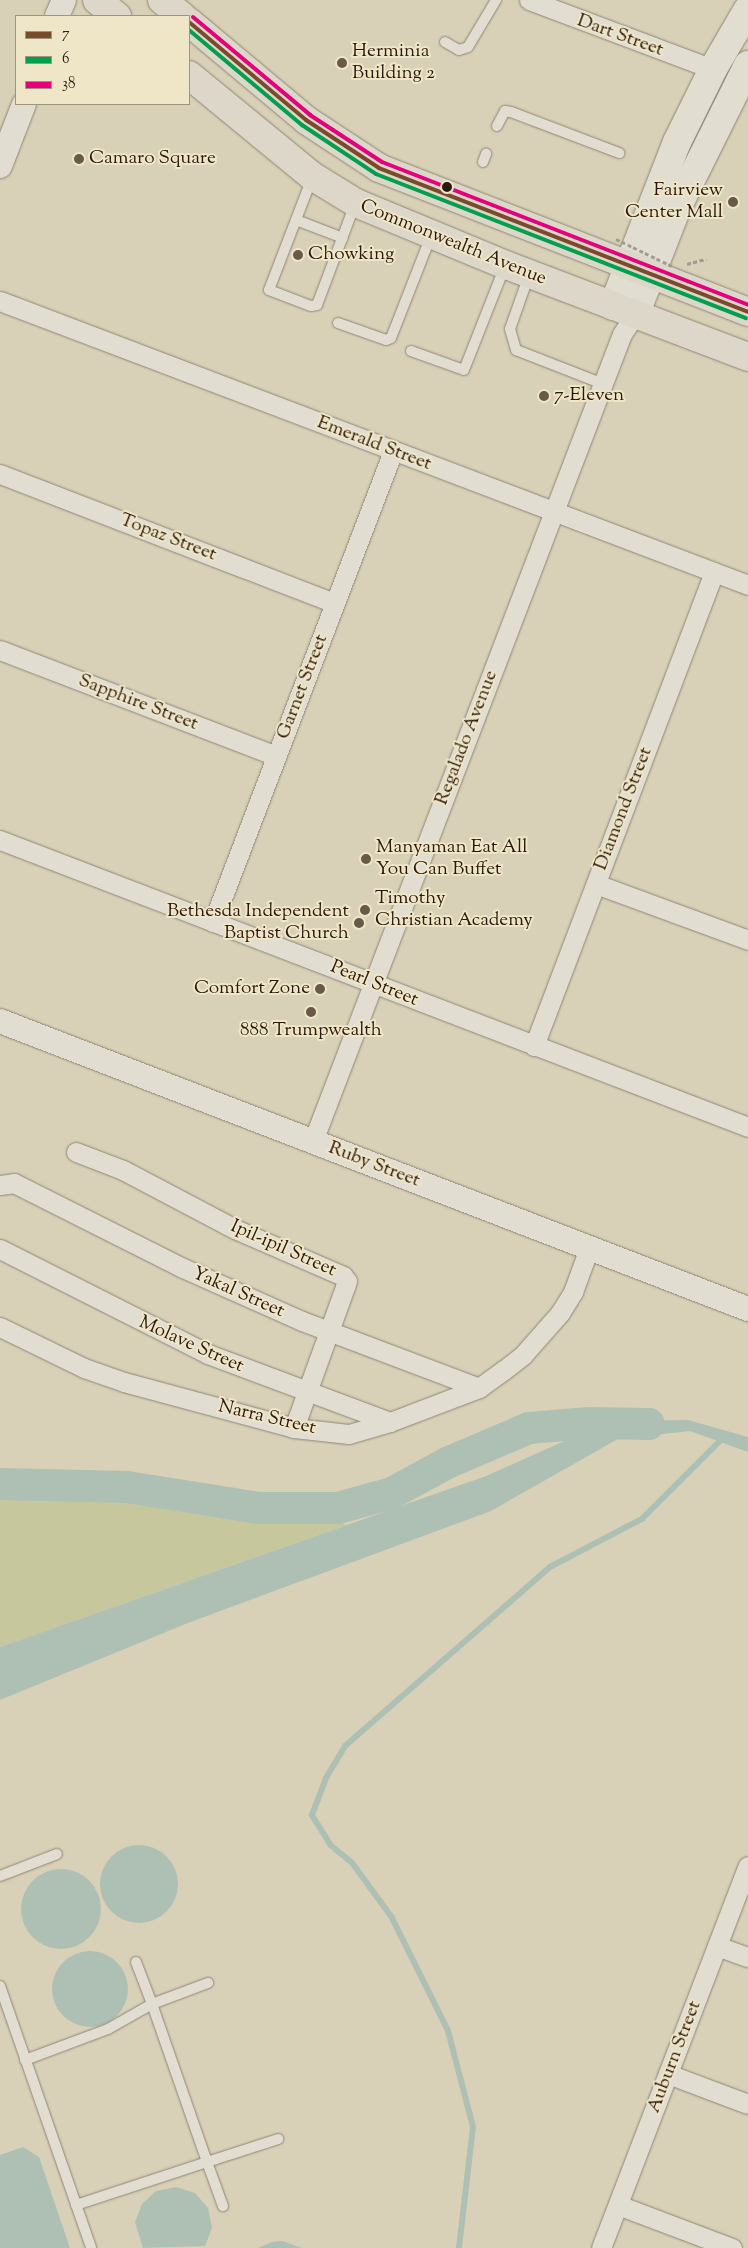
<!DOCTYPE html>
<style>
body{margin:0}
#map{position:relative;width:748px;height:2248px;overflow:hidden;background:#d9d1b7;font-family:"Sorts Mill Goudy",serif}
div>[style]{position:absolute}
.green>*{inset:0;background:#c6c79d}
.water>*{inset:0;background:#aec0b4}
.round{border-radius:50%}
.stream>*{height:5.5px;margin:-2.75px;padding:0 2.75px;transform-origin:2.75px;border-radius:2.75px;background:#aec0b4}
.river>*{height:32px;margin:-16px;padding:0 16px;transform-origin:16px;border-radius:16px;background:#aec0b4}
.path>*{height:3px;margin-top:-1.5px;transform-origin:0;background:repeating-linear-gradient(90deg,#9f9b90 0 4px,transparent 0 6.5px)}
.roads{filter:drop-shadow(0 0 1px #8d8676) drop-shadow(0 0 1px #8d8676)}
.service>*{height:10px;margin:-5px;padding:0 5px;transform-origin:5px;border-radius:5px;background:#e1ddd0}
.minor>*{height:19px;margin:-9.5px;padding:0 9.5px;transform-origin:9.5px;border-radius:9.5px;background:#e1ddd0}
.tertiary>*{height:24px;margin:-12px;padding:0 12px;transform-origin:12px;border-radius:12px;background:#e1ddd0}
.secondary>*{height:28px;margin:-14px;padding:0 14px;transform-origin:14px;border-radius:14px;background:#e1ddd0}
.primary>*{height:28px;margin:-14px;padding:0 14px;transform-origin:14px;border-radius:14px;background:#dcd7c8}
.path-bridge>*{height:3px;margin-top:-1.5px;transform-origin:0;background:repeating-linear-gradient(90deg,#9f9b90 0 4px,transparent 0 6.5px)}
.bus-1>*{height:4px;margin:-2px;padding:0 2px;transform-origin:2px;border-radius:2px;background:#7a4b2a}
.bus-2>*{height:4px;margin:-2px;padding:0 2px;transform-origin:2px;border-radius:2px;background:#029f4e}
.bus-3>*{height:4px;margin:-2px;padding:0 2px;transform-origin:2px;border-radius:2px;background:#e5007d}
.dots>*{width:14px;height:14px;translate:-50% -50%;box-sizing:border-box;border:2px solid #efe6c7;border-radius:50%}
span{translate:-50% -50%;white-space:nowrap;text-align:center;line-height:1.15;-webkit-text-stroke:4px #efe6c7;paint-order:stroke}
.street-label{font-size:19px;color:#2b180e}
.poi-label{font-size:19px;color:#2b180e}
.left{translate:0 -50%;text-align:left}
.right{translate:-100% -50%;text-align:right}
.legend{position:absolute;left:15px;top:15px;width:175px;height:90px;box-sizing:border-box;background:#efe6c7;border:1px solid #a1947d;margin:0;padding:6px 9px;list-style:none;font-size:15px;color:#2b180e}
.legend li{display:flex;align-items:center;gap:10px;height:25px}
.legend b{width:25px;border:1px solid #a1947d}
</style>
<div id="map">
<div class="green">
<div style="clip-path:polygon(0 1472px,17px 1477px,307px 1496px,346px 1525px,0 1647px)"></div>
</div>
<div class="water">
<div style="clip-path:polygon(688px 1420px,748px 1437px,748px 1452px,690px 1431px,618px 1439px,491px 1511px,188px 1623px,0 1700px,0 1647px,486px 1476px,609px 1421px)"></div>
<div class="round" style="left:100px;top:1845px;width:78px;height:78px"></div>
<div class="round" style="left:21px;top:1869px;width:80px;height:80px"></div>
<div class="round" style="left:52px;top:1951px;width:76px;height:76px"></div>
<div style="clip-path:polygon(23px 2147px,39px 2157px,70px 2248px,0 2248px,0 2155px)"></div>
<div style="clip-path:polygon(176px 2187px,195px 2193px,208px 2208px,212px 2228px,205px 2246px,143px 2248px,135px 2222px,142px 2204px,156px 2191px)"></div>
<div style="clip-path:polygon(282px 2241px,302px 2248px,258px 2248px,272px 2242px)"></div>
</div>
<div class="stream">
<div style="left:459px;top:2248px;width:122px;rotate:-83.4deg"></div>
<div style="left:473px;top:2127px;width:99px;rotate:-104.6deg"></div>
<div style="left:448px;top:2031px;width:126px;rotate:-116.4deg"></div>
<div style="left:392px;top:1918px;width:68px;rotate:-126deg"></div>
<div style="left:352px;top:1863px;width:27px;rotate:-141deg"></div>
<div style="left:331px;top:1846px;width:36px;rotate:-122deg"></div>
<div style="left:312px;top:1815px;width:40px;rotate:-69deg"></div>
<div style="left:326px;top:1778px;width:37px;rotate:-59deg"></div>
<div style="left:345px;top:1746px;width:272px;rotate:-41.1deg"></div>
<div style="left:550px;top:1567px;width:104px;rotate:-27.6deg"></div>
<div style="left:642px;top:1519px;width:112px;rotate:-45deg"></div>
</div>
<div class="river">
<div style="left:0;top:1484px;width:127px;rotate:1.4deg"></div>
<div style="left:127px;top:1487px;width:134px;rotate:9deg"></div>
<div style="left:259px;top:1508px;width:79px"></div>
<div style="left:338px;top:1508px;width:56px;rotate:-15.5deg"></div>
<div style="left:392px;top:1493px;width:63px;rotate:-28.6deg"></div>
<div style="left:447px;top:1463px;width:89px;rotate:-23.1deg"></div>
<div style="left:529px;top:1428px;width:59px;rotate:-4.8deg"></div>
<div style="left:588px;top:1423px;width:61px;rotate:0.9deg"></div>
</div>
<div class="path">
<div style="left:687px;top:264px;width:20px;rotate:-15deg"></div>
</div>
<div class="roads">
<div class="service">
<div style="left:445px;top:42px;width:16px;rotate:30deg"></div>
<div style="left:459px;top:50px;width:9px;rotate:-18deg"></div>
<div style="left:468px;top:47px;width:55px;rotate:-59.2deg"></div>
<div style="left:497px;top:126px;width:17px;rotate:-62deg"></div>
<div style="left:505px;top:111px;width:6px;rotate:9deg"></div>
<div style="left:511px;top:112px;width:116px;rotate:20.8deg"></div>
<div style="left:483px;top:162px;width:9px;rotate:-69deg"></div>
<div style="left:312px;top:178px;width:120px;rotate:111deg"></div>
<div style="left:269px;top:290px;width:45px;rotate:20.9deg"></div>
<div style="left:311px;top:306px;width:6px;rotate:-9deg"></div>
<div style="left:317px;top:305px;width:108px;rotate:-69.4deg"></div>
<div style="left:296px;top:220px;width:50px;rotate:21deg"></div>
<div style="left:529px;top:275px;width:57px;rotate:109.4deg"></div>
<div style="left:510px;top:329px;width:22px;rotate:74deg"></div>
<div style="left:516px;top:350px;width:93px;rotate:21.3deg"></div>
<div style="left:338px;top:323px;width:51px;rotate:19.5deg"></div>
<div style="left:386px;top:340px;width:5px;rotate:-22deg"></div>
<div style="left:391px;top:338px;width:110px;rotate:-68.6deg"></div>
<div style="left:411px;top:351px;width:56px;rotate:19.7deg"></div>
<div style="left:464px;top:370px;width:112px;rotate:-68.5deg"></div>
<div style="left:0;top:1876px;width:61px;rotate:-21.1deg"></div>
<div style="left:136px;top:1962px;width:45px;rotate:69.1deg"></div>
<div style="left:152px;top:2004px;width:60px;rotate:-20.6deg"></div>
<div style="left:0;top:1986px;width:277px;rotate:70.8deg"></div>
<div style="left:25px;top:2060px;width:89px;rotate:-20.5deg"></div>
<div style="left:108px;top:2029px;width:51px;rotate:-29.6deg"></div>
<div style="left:152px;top:2004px;width:167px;rotate:70.8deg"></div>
<div style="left:207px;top:2162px;width:75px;rotate:-17.9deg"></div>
<div style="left:76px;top:2205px;width:138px;rotate:-18.2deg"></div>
<div style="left:207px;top:2162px;width:47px;rotate:70deg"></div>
</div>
<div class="minor">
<div style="left:529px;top:0;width:197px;rotate:20.6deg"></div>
<div style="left:0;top:301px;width:800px;rotate:20.79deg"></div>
<div style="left:0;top:474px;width:359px;rotate:21.1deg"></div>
<div style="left:0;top:650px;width:296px;rotate:21deg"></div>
<div style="left:0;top:840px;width:801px;rotate:20.99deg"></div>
<div style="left:596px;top:884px;width:162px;rotate:20.2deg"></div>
<div style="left:213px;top:922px;width:504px;rotate:-69.08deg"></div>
<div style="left:534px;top:1046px;width:507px;rotate:-69.21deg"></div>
<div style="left:313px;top:1141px;width:864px;rotate:-69.05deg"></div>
<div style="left:622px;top:334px;width:23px;rotate:-56deg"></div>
<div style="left:76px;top:1152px;width:50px;rotate:21deg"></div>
<div style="left:123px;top:1170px;width:127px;rotate:27.8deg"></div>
<div style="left:235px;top:1229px;width:118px;rotate:23.5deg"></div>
<div style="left:343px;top:1276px;width:6px;rotate:51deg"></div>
<div style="left:347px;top:1281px;width:6px;rotate:108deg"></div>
<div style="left:345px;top:1287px;width:150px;rotate:109.9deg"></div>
<div style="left:0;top:1185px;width:14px;rotate:-8deg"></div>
<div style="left:14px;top:1183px;width:189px;rotate:26.7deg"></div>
<div style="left:183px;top:1268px;width:130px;rotate:24deg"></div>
<div style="left:302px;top:1321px;width:189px;rotate:20.7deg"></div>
<div style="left:0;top:1249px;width:233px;rotate:26.8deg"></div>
<div style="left:208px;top:1354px;width:194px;rotate:20.5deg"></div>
<div style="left:0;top:1327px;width:93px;rotate:26deg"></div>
<div style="left:84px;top:1368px;width:42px;rotate:19.3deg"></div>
<div style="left:124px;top:1382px;width:176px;rotate:15.1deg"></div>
<div style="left:294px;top:1428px;width:55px;rotate:6.2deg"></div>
<div style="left:349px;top:1434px;width:43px;rotate:-16.3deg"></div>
<div style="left:390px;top:1422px;width:95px;rotate:-20.9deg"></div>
<div style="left:479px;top:1388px;width:31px;rotate:-36deg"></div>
<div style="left:504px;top:1370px;width:24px;rotate:-38deg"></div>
<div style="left:523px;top:1355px;width:56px;rotate:-48.6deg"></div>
<div style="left:560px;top:1313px;width:25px;rotate:-58deg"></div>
<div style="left:573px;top:1292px;width:47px;rotate:-70deg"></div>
<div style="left:717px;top:1946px;width:33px;rotate:20deg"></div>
<div style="left:668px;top:2074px;width:85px;rotate:20.6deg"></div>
<div style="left:618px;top:2205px;width:122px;rotate:20.7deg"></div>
<div style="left:601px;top:2248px;width:409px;rotate:-69deg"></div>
</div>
<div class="tertiary">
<div style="left:57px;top:16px;width:17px;rotate:-66deg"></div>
<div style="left:0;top:166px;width:66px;rotate:-68.8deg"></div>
<div style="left:0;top:1021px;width:802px;rotate:21.06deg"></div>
</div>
<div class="secondary">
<div style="left:613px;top:306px;width:176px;rotate:-68.7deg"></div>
<div style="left:677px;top:142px;width:81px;rotate:-63.7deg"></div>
<div style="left:713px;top:69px;width:69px;rotate:-59.7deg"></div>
<div style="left:635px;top:315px;width:115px;rotate:-68.6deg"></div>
<div style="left:677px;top:208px;width:160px;rotate:-63.6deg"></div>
</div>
<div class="primary">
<div style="left:97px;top:0;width:26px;rotate:39deg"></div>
<div style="left:162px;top:0;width:26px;rotate:39deg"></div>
<div style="left:189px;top:22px;width:153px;rotate:39.9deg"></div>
<div style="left:306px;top:120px;width:87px;rotate:33.3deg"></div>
<div style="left:379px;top:168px;width:396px;rotate:21.3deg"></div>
<div style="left:189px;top:75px;width:159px;rotate:39.4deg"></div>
<div style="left:312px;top:176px;width:52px;rotate:31.5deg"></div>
<div style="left:356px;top:203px;width:162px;rotate:22.5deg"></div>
<div style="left:506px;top:265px;width:259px;rotate:20.8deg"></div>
</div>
</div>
<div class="path-bridge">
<div style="left:616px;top:239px;width:64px;rotate:25.8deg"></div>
</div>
<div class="bus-1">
<div style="left:189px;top:22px;width:153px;rotate:39.9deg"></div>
<div style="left:306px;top:120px;width:87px;rotate:33.3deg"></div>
<div style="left:379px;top:168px;width:396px;rotate:21.3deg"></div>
</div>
<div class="bus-2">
<div style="left:189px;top:30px;width:148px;rotate:40.1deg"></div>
<div style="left:302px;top:125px;width:89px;rotate:33.5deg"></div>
<div style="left:376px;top:174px;width:397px;rotate:21.3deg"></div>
</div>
<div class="bus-3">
<div style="left:193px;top:17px;width:153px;rotate:39.9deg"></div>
<div style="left:310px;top:115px;width:86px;rotate:33.1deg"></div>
<div style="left:382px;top:162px;width:393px;rotate:21.3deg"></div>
</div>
<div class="dots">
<div style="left:342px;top:63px;background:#685949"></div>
<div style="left:79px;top:159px;background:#685949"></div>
<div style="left:447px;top:187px;background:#2b180e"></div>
<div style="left:733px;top:202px;background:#685949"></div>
<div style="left:298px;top:255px;background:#685949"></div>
<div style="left:544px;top:396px;background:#685949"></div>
<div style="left:366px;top:859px;background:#685949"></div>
<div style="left:365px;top:910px;background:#685949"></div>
<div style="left:359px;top:923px;background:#685949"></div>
<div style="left:320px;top:989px;background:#685949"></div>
<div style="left:311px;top:1012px;background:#685949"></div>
</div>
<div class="street-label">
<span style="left:620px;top:36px;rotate:20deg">Dart Street</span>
<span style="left:453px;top:243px;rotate:22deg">Commonwealth Avenue</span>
<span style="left:374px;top:444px;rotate:21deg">Emerald Street</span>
<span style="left:168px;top:538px;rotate:21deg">Topaz Street</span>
<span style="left:303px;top:687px;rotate:-69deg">Garnet Street</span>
<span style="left:138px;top:703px;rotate:21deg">Sapphire Street</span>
<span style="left:467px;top:738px;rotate:-69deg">Regalado Avenue</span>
<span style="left:624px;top:809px;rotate:-69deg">Diamond Street</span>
<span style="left:374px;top:984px;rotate:22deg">Pearl Street</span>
<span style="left:374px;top:1165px;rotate:21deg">Ruby Street</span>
<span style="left:283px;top:1249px;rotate:24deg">Ipil-ipil Street</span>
<span style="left:238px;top:1293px;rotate:24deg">Yakal Street</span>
<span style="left:191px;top:1345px;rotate:24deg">Molave Street</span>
<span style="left:267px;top:1418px;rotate:13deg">Narra Street</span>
<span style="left:675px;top:2057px;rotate:-69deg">Auburn Street</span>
</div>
<div class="poi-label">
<span class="left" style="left:352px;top:63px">Herminia<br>Building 2</span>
<span class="left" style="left:89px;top:159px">Camaro Square</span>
<span class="right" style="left:723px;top:202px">Fairview<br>Center Mall</span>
<span class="left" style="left:308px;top:255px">Chowking</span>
<span class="left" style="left:554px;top:396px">7-Eleven</span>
<span class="left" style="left:376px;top:859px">Manyaman Eat All<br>You Can Buffet</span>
<span class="left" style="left:375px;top:910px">Timothy<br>Christian Academy</span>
<span class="right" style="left:349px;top:923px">Bethesda Independent<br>Baptist Church</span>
<span class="right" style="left:310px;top:989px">Comfort Zone</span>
<span style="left:311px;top:1031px">888 Trumpwealth</span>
</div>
<ul class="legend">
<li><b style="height:6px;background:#7a4b2a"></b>7</li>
<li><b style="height:6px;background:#029f4e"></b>6</li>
<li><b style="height:6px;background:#e5007d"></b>38</li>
</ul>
</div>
